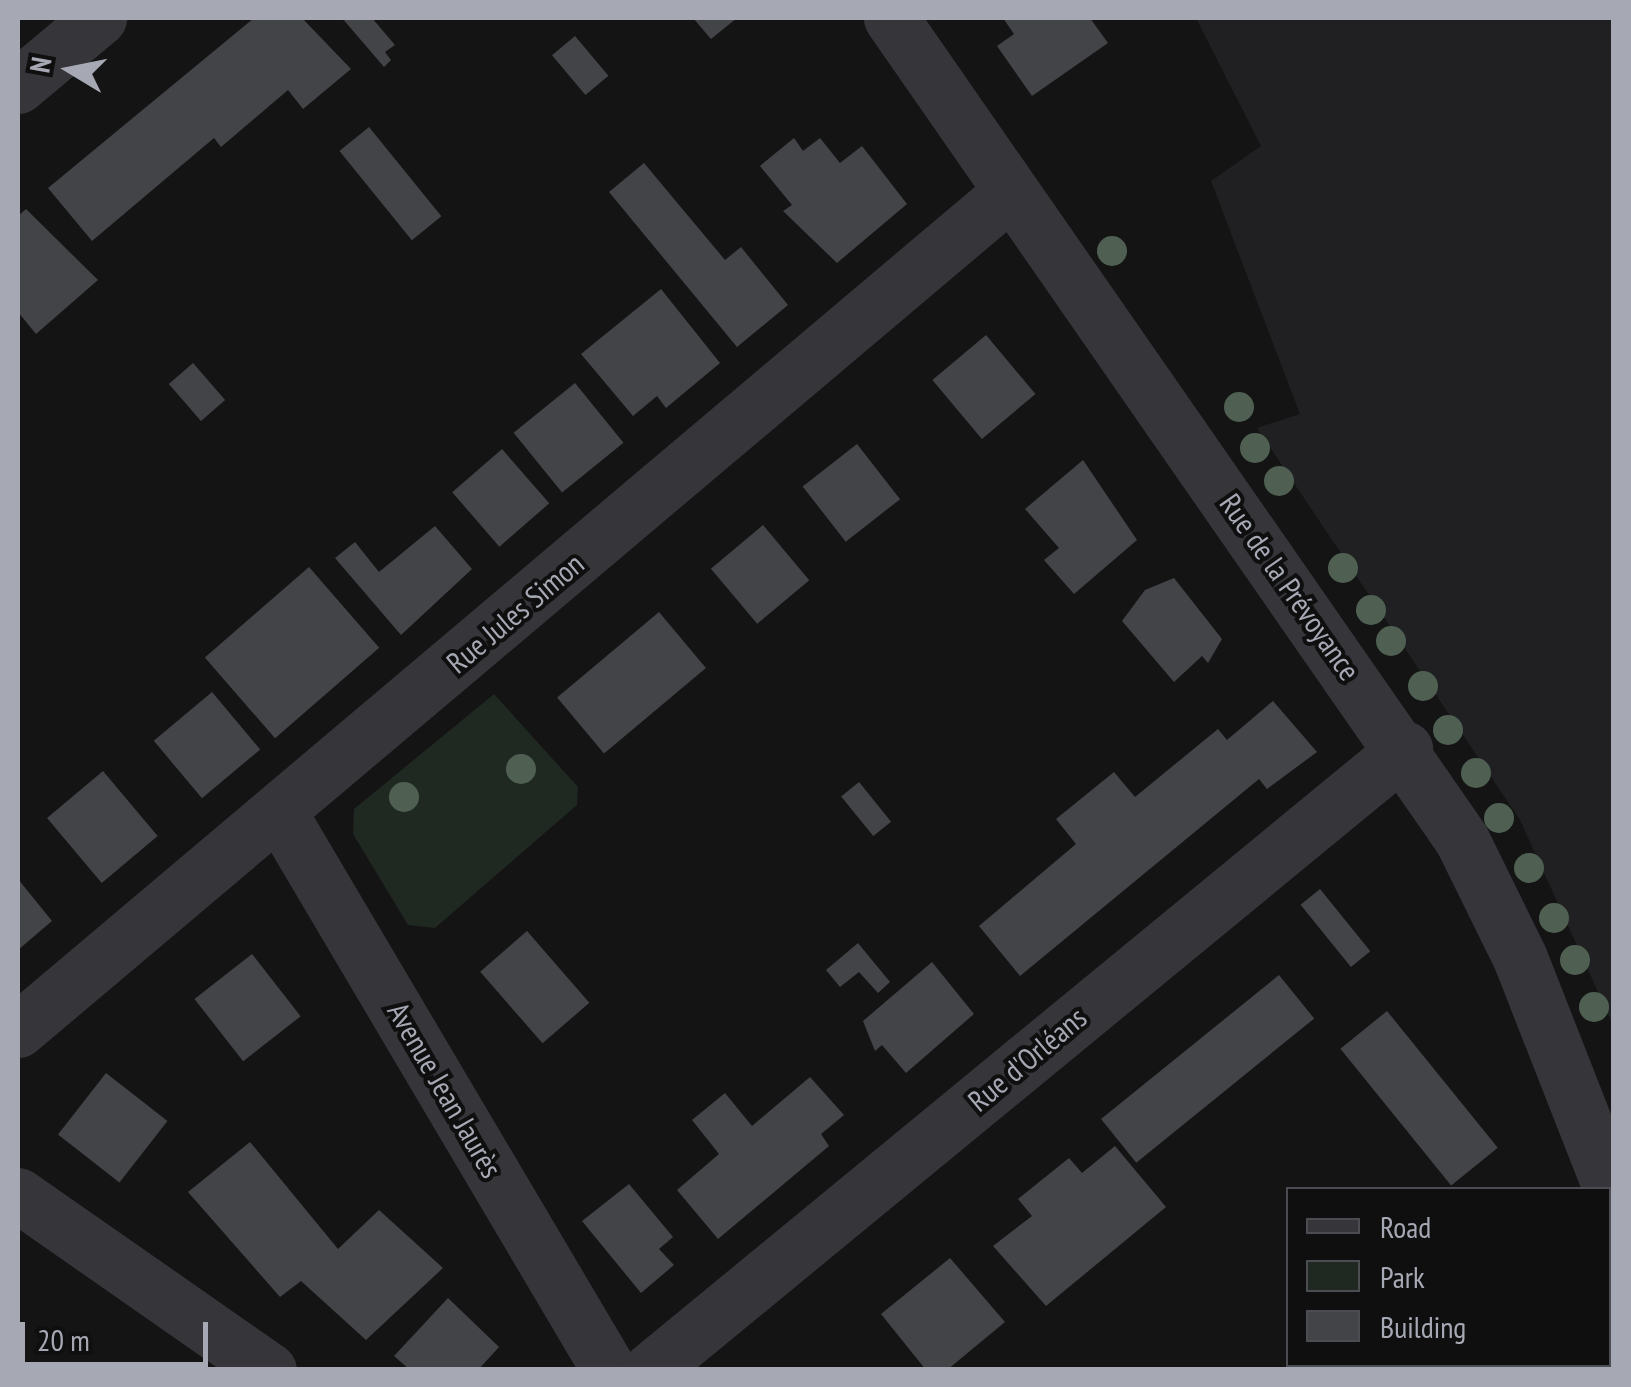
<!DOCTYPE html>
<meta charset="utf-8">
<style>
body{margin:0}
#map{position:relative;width:1631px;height:1387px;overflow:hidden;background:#141415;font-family:"PT Sans Narrow",sans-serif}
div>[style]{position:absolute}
.built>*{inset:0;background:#202022}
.green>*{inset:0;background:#202822}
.building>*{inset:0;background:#434448;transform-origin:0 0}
.minor>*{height:55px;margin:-27.5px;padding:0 27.5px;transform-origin:27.5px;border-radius:27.5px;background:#35353a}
.trees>*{width:30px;height:30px;margin:-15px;border-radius:50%;background:#4f6052}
span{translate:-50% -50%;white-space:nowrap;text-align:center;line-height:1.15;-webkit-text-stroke:8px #0f0f10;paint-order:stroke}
.street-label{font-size:30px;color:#a6a9b4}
.frame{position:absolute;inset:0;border:20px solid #a6a9b4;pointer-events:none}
.legend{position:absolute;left:1286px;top:1187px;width:325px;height:180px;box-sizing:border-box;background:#0f0f10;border:2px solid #4b4d52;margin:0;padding:12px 18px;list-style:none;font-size:30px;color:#a6a9b4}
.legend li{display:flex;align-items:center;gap:20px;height:50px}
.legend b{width:50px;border:2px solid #4b4d52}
.north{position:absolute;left:20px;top:20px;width:100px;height:100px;-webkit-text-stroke:8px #0f0f10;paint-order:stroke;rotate:280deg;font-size:28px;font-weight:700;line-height:40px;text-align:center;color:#a6a9b4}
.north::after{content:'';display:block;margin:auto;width:35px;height:45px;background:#a6a9b4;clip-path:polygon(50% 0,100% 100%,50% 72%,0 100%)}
.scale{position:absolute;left:20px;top:1322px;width:188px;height:45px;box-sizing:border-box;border:5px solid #a6a9b4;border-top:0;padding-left:12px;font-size:30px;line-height:35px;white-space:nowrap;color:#a6a9b4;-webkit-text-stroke:8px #0f0f10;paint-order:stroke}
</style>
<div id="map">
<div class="built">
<div style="clip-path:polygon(1196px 18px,1613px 18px,1613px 1025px,1520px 820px,1257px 428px,1300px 414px,1211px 181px,1261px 146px)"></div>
</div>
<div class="green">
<div style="clip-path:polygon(494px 694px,578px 787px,577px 805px,435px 928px,408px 925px,353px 834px,354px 809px)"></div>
</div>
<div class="building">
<div style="clip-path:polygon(254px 18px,302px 18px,351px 69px,303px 109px,288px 90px,221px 147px,214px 138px,92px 241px,48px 188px)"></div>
<div style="clip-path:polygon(342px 18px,372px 18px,395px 45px,385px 52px,391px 60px,384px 67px)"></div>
<div style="clip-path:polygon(693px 18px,737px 18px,711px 39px)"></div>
<div style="clip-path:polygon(1003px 18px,1090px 18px,1108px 43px,1032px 96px,997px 46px,1014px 34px)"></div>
<div style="left:575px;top:36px;width:52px;height:30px;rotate:50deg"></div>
<div style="left:369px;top:127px;width:115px;height:38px;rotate:51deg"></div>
<div style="clip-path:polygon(794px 138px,803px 151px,820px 138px,840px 163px,862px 146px,907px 204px,837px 263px,783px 211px,792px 205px,760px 166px)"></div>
<div style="clip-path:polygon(644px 163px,725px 260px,741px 247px,788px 305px,737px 347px,609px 192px)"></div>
<div style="clip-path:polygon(26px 209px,98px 280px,36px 334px,18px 312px,18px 216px)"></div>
<div style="clip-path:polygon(661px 289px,720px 363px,666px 408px,657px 396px,633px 416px,581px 354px)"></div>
<div style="left:986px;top:335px;width:77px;height:70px;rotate:50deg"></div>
<div style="left:193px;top:363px;width:49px;height:32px;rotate:49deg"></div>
<div style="left:575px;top:383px;width:77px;height:79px;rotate:51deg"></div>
<div style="left:857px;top:444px;width:70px;height:69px;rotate:52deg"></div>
<div style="left:502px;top:449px;width:72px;height:66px;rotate:49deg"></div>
<div style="clip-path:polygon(1083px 460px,1137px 540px,1074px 594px,1044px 560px,1059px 548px,1025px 509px)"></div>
<div style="left:763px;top:525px;width:72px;height:68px;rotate:50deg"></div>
<div style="clip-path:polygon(435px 526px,472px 569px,401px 635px,335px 558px,355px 542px,379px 572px)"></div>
<div style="left:309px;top:567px;width:107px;height:138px;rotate:49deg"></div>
<div style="clip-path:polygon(1174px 578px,1222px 639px,1208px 663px,1202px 656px,1174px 682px,1122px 621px,1145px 590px)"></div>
<div style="left:659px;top:612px;width:73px;height:133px;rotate:50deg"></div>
<div style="left:212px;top:692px;width:75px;height:76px;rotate:50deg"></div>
<div style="clip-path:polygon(1273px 701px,1317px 752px,1267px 789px,1259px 779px,1020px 976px,979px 926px,1076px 844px,1056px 819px,1114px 772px,1135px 797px,1218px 729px,1227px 740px)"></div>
<div style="left:103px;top:771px;width:85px;height:73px;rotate:50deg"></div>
<div style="left:859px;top:782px;width:51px;height:23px;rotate:51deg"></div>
<div style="clip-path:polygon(18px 879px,52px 921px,18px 950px)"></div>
<div style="left:1320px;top:889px;width:80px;height:25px;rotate:51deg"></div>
<div style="left:527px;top:931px;width:95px;height:62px;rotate:49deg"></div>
<div style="clip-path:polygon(858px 943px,890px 982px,878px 993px,859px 972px,840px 987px,826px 970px)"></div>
<div style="left:252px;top:954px;width:79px;height:73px;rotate:52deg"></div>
<div style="clip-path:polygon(932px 962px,974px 1014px,906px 1073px,882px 1045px,875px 1051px,863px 1021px)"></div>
<div style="left:1279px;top:975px;width:56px;height:229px;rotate:51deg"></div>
<div style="left:1387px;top:1011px;width:176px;height:60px;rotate:51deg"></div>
<div style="left:106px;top:1073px;width:78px;height:78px;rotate:38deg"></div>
<div style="clip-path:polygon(810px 1077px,844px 1115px,821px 1134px,829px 1146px,718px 1239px,677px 1190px,719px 1154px,692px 1120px,725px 1093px,752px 1126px)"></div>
<div style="clip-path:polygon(250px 1142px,338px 1249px,379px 1210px,443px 1268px,366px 1340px,301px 1281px,280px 1297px,188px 1192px)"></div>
<div style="clip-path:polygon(1115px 1146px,1166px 1207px,1046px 1306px,993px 1246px,1032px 1216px,1018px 1199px,1069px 1158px,1082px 1173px)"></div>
<div style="clip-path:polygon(629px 1184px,673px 1237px,659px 1249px,674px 1265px,641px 1293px,582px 1221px)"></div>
<div style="clip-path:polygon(950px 1258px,1005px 1322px,947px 1370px,926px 1370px,881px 1314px)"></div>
<div style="clip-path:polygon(448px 1298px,499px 1347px,478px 1370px,410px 1370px,394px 1356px)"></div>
</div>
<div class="minor">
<div style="left:891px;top:18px;width:1001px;rotate:55.21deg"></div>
<div style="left:1462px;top:840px;width:131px;rotate:63.8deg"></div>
<div style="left:1520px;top:958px;width:258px;rotate:68.6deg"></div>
<div style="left:18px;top:86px;width:106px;rotate:-40deg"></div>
<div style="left:279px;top:812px;width:648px;rotate:59.4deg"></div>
<div style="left:18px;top:1030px;width:1297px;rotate:-40.18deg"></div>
<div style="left:18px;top:1195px;width:306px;rotate:34.9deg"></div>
<div style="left:650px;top:1370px;width:978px;rotate:-39.44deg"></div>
</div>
<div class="trees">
<div style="left:1112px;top:251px"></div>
<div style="left:1239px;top:407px"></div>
<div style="left:1255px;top:448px"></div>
<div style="left:1279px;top:481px"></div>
<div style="left:1343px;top:568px"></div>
<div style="left:1371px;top:610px"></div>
<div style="left:1391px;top:641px"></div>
<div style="left:1423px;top:686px"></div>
<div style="left:1448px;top:730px"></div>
<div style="left:521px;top:769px"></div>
<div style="left:1476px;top:773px"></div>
<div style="left:404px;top:797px"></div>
<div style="left:1499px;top:818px"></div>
<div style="left:1529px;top:868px"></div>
<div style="left:1554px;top:918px"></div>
<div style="left:1575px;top:960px"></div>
<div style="left:1594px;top:1007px"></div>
</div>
<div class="street-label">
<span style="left:1290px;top:587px;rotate:55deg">Rue de la Prévoyance</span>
<span style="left:515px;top:613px;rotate:-40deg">Rue Jules Simon</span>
<span style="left:1027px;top:1059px;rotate:-40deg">Rue d'Orléans</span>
<span style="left:445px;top:1090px;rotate:60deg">Avenue Jean Jaurès</span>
</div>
<div class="frame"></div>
<ul class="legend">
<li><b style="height:12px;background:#35353a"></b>Road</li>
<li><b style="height:28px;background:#202822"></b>Park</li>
<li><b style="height:28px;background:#434448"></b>Building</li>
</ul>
<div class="north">N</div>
<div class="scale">20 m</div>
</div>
